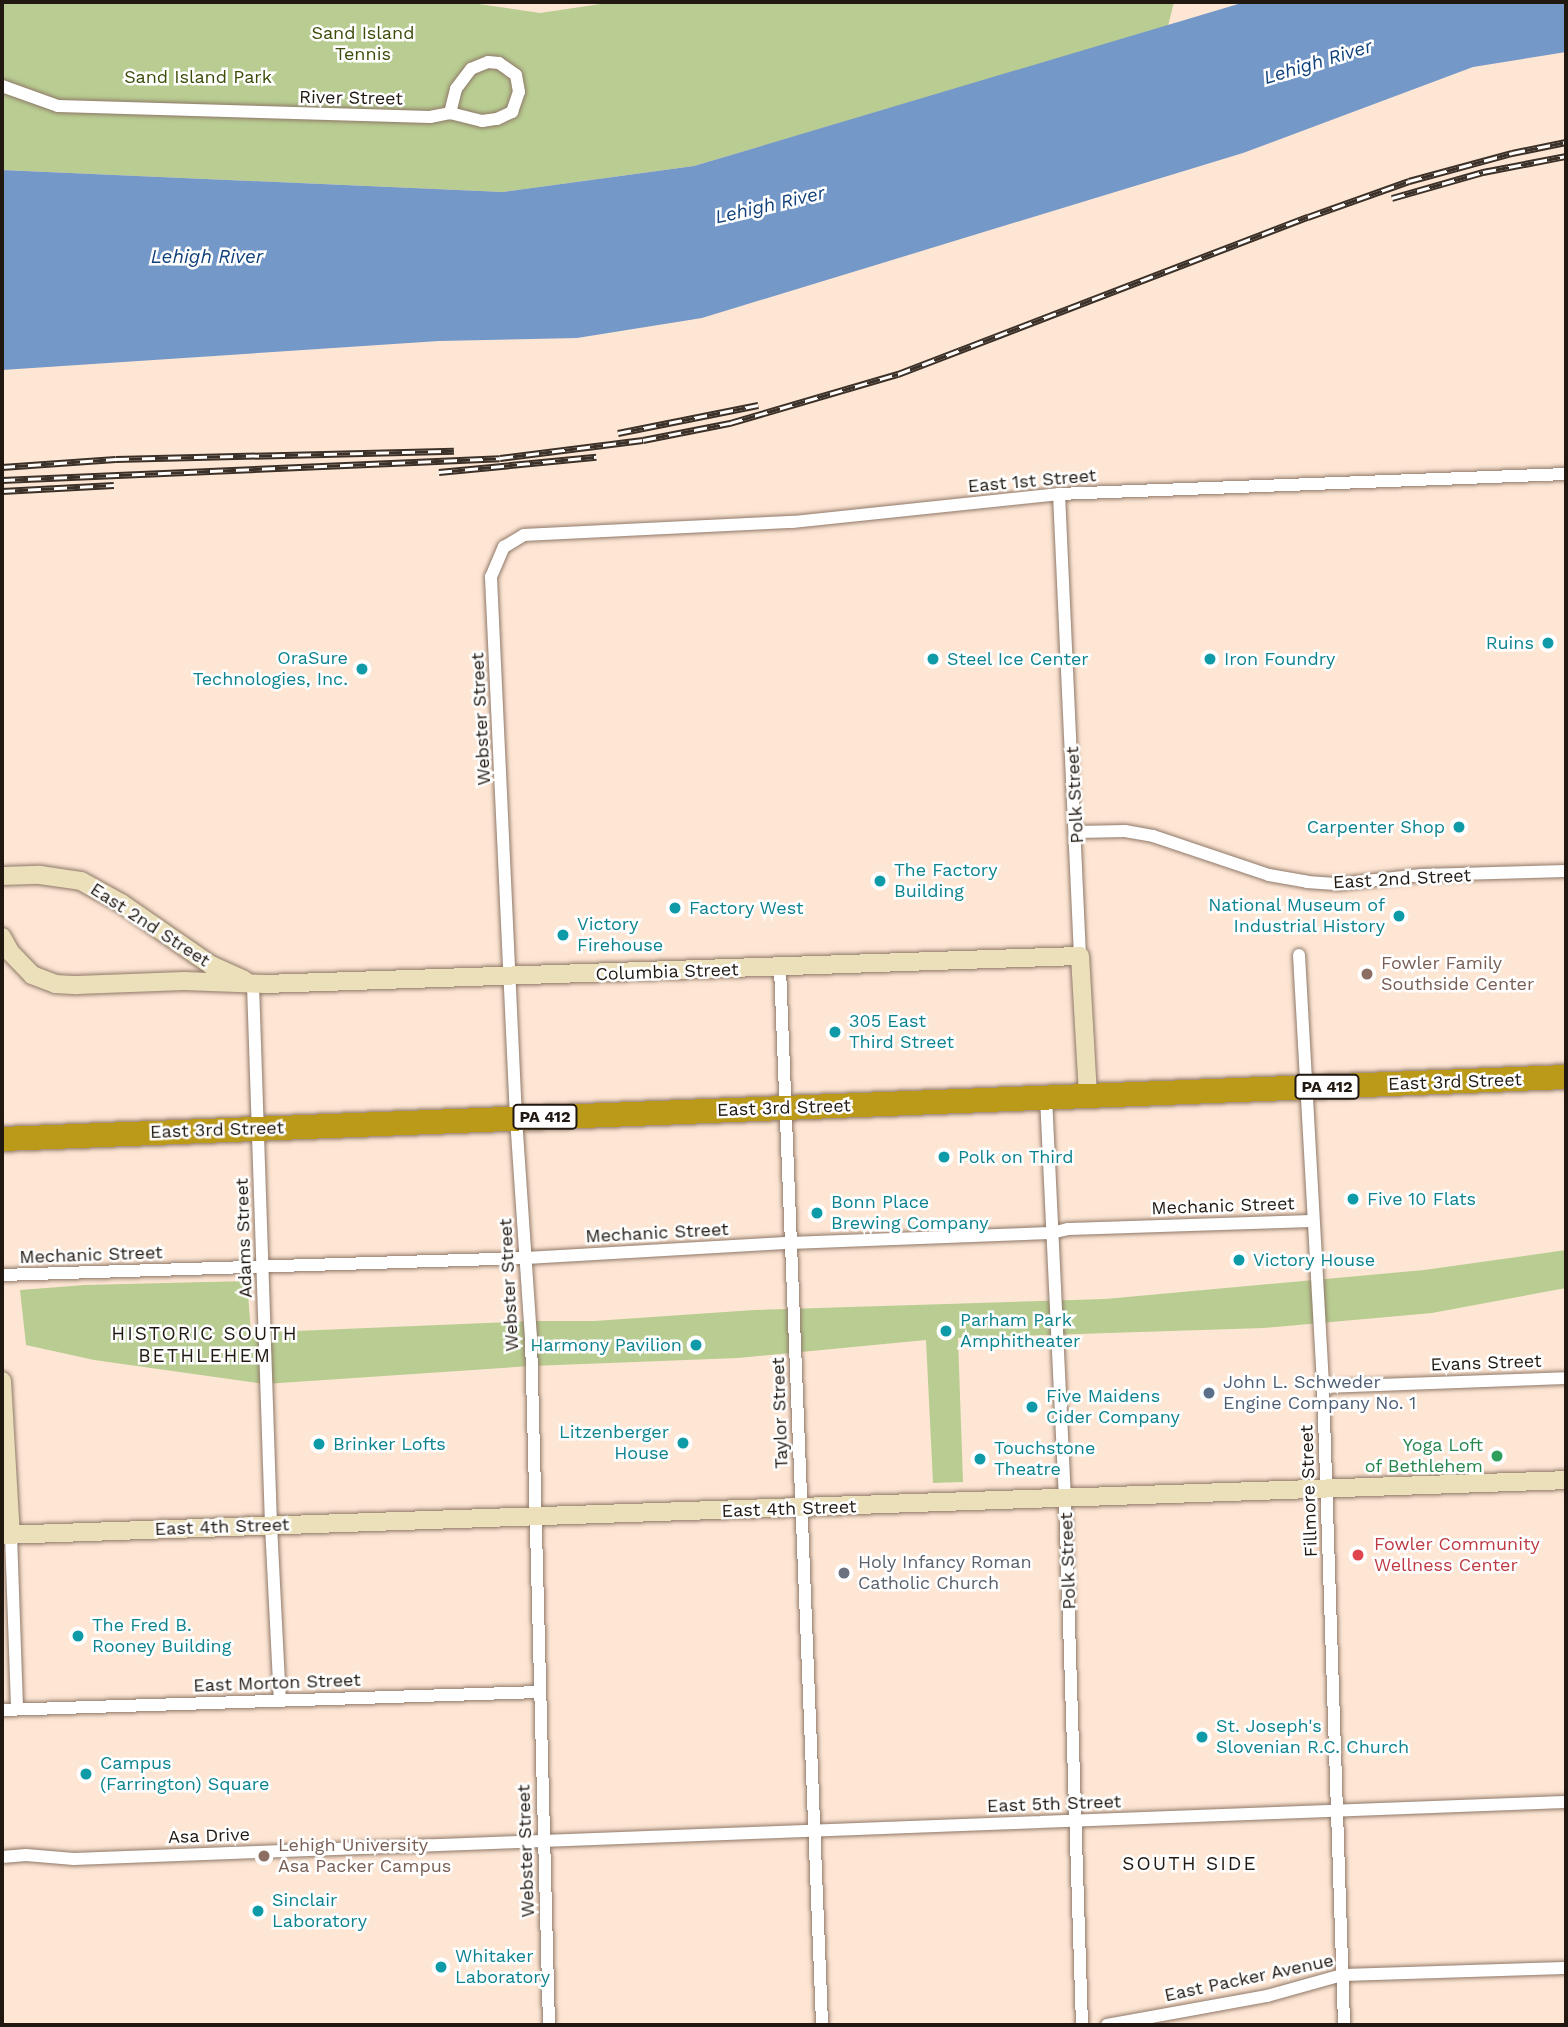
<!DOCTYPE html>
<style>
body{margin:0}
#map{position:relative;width:1568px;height:2027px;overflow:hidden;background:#fee6d4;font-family:"Work Sans",sans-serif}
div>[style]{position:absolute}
.green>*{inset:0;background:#b9cd92}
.water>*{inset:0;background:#7498c8}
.roads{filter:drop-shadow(0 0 2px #8e7868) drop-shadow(0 0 2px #8e7868)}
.street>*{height:12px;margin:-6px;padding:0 6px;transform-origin:6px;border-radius:6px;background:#fff}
.secondary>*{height:18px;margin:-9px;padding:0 9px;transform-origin:9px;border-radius:9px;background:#ebe0ba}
.highway>*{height:24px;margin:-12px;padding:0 12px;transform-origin:12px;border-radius:12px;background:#bb9919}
.rail>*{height:7px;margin-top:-3.5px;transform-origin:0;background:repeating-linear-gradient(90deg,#fff 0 13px,#3b3129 0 26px);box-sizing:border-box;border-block:2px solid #3b3129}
.dots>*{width:19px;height:19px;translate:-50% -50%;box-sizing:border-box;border:4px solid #fff;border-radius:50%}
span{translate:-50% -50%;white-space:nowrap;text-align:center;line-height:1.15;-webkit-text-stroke:5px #fff;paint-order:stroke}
.shield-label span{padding:2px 5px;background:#fff;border:2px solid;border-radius:5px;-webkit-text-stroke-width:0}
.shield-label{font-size:16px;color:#201811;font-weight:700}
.park-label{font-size:18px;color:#3c4c08}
.street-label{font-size:18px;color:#201811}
.culture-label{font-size:18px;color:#0d838f}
.right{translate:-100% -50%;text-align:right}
.left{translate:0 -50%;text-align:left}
.education-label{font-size:18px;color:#785e54}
.service-label{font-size:18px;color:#4e5e75}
.leisure-label{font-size:18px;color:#27864d}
.health-label{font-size:18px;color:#be3a42}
.worship-label{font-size:18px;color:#5b616d}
.water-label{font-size:19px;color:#11417c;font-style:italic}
.neighbourhood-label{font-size:19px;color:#201811;letter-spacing:2px}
.frame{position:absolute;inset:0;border:4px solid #201811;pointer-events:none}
</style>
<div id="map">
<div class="green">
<div style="clip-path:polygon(2px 2px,465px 2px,540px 13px,614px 2px,1174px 2px,1168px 26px,694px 166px,503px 192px,2px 170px)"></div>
<div style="clip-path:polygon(1566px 1250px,1566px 1288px,1432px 1313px,1264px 1328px,958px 1338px,963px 1482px,933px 1483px,926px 1340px,738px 1358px,532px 1366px,265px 1384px,94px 1360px,26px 1345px,20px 1290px,85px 1285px,247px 1281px,251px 1333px,531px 1321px,594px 1321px,754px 1310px,1105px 1299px,1424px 1270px)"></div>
</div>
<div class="water">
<div style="clip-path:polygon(1245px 2px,1566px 2px,1566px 52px,1473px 67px,1243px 153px,702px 318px,577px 338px,439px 341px,2px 370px,2px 170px,503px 192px,694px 166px)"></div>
</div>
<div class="roads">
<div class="street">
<div style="left:2px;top:86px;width:59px;rotate:19.7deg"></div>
<div style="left:58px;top:106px;width:372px;rotate:1.7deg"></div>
<div style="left:430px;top:117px;width:20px;rotate:-11deg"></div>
<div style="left:450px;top:113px;width:33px;rotate:14deg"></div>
<div style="left:482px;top:121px;width:15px;rotate:-8deg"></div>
<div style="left:497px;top:119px;width:17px;rotate:-25deg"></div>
<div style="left:512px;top:112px;width:21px;rotate:-71deg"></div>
<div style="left:519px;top:92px;width:17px;rotate:-100deg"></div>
<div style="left:516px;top:75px;width:21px;rotate:-145deg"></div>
<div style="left:499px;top:63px;width:11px;rotate:-175deg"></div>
<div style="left:488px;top:62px;width:18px;rotate:158deg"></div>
<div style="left:471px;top:69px;width:25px;rotate:127deg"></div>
<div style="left:456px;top:89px;width:25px;rotate:104deg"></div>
<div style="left:1059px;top:494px;width:462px;rotate:87.4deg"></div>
<div style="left:1077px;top:832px;width:48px;rotate:-1.2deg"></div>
<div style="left:1125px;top:831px;width:28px;rotate:10deg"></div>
<div style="left:1153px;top:836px;width:122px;rotate:18.6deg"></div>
<div style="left:1269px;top:875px;width:39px;rotate:10deg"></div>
<div style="left:1307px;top:882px;width:32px;rotate:4deg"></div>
<div style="left:1339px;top:884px;width:83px;rotate:-6.2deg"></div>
<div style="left:1422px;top:875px;width:144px;rotate:-1.6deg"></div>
<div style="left:1299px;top:955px;width:433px;rotate:86.8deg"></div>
<div style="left:1323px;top:1387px;width:638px;rotate:88.11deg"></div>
<div style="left:780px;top:968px;width:1058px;rotate:87.72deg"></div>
<div style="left:253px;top:985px;width:540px;rotate:88.09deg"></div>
<div style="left:271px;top:1525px;width:175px;rotate:87.1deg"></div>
<div style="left:1046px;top:1097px;width:402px;rotate:87.3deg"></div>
<div style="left:1065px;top:1499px;width:526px;rotate:88.15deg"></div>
<div style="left:2px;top:1275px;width:524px;rotate:-1.86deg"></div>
<div style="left:526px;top:1258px;width:264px;rotate:-3.3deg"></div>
<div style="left:790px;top:1243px;width:261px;rotate:-2.2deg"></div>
<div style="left:1051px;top:1233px;width:17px;rotate:-13deg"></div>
<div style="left:1068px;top:1229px;width:245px;rotate:-1.9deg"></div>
<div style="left:1323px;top:1387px;width:243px;rotate:-2.1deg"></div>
<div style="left:11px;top:1535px;width:174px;rotate:88deg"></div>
<div style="left:2px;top:1710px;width:537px;rotate:-1.92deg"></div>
<div style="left:2px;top:1857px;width:24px;rotate:-5deg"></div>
<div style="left:26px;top:1855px;width:48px;rotate:4.8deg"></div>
<div style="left:74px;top:1859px;width:1493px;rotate:-2.19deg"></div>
<div style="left:549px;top:2025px;width:687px;rotate:-91.5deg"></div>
<div style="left:531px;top:1338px;width:221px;rotate:-93.9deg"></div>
<div style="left:516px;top:1118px;width:542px;rotate:-92.65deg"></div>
<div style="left:491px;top:577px;width:33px;rotate:-67deg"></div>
<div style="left:504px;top:547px;width:23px;rotate:-31deg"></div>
<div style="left:524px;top:535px;width:269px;rotate:-2.8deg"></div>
<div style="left:793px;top:522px;width:267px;rotate:-6deg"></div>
<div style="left:1059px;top:494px;width:507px;rotate:-2.26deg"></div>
<div style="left:1107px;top:2025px;width:163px;rotate:-10.3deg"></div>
<div style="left:1267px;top:1996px;width:78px;rotate:-15.6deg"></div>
<div style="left:1342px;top:1975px;width:224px;rotate:-1.8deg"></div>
</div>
<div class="secondary">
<div style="left:2px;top:876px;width:38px;rotate:-2deg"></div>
<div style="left:40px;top:875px;width:41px;rotate:8.3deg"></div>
<div style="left:81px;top:881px;width:46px;rotate:28.8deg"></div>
<div style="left:121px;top:903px;width:109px;rotate:34.6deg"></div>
<div style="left:211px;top:965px;width:36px;rotate:24deg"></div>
<div style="left:2px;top:937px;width:18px;rotate:61deg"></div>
<div style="left:11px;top:953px;width:30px;rotate:46deg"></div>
<div style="left:32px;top:975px;width:25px;rotate:21deg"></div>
<div style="left:55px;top:984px;width:22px;rotate:3deg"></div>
<div style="left:77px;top:985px;width:107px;rotate:-2.1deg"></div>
<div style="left:184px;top:981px;width:81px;rotate:2.1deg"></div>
<div style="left:265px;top:984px;width:815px;rotate:-1.97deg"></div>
<div style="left:1080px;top:956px;width:139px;rotate:86.7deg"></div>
<div style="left:2px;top:1381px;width:154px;rotate:86.7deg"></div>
<div style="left:2px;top:1535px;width:1565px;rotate:-2.01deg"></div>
</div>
<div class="highway">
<div style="left:2px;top:1139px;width:1565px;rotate:-2.27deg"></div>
</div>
</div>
<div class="rail">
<div style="left:1392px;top:198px;width:95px;rotate:-15.9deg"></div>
<div style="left:1483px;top:172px;width:85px;rotate:-10.9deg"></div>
<div style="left:618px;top:433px;width:143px;rotate:-11.3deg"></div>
<div style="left:2px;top:467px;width:114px;rotate:-4deg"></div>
<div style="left:116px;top:459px;width:338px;rotate:-1.4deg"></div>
<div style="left:439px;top:472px;width:158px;rotate:-5.5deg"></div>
<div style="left:2px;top:480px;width:498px;rotate:-2.5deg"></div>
<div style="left:500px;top:458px;width:144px;rotate:-7.2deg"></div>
<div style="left:643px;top:440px;width:89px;rotate:-11.1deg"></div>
<div style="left:730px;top:423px;width:175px;rotate:-16.3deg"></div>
<div style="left:898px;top:374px;width:439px;rotate:-21deg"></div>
<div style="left:1308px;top:217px;width:107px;rotate:-19.6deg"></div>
<div style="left:1409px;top:181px;width:107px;rotate:-15.2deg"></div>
<div style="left:1512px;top:153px;width:55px;rotate:-11.5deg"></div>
<div style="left:2px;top:491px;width:112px;rotate:-3.1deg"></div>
</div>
<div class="dots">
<div style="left:1548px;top:643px;background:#0f9aa8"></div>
<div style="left:933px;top:659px;background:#0f9aa8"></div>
<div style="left:1210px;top:659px;background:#0f9aa8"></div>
<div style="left:362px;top:669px;background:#0f9aa8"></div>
<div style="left:1459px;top:827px;background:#0f9aa8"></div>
<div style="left:880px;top:881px;background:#0f9aa8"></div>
<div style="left:675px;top:908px;background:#0f9aa8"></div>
<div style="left:1399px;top:916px;background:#0f9aa8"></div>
<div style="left:563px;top:935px;background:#0f9aa8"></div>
<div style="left:1367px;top:974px;background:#8d6e63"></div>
<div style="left:835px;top:1032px;background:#0f9aa8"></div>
<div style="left:944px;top:1157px;background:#0f9aa8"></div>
<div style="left:1353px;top:1199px;background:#0f9aa8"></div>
<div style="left:817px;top:1213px;background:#0f9aa8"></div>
<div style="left:1239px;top:1260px;background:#0f9aa8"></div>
<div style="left:946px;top:1331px;background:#0f9aa8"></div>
<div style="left:696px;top:1345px;background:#0f9aa8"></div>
<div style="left:1209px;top:1393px;background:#5c6f8a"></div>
<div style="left:1032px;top:1407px;background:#0f9aa8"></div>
<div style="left:683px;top:1443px;background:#0f9aa8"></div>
<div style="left:319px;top:1444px;background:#0f9aa8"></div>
<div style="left:1497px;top:1456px;background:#2e9e5b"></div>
<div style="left:980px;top:1459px;background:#0f9aa8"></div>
<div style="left:1358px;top:1555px;background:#e0444e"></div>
<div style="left:844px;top:1573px;background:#6b7280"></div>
<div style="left:78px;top:1636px;background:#0f9aa8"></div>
<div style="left:1202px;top:1737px;background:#0f9aa8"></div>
<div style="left:86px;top:1774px;background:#0f9aa8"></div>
<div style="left:264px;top:1856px;background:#8d6e63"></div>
<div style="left:258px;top:1911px;background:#0f9aa8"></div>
<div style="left:441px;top:1967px;background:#0f9aa8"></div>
</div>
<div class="shield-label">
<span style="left:1327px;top:1087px">PA 412</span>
<span style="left:545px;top:1117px">PA 412</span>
</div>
<div class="park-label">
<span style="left:363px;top:44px">Sand Island<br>Tennis</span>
<span style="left:198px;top:77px">Sand Island Park</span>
</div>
<div class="street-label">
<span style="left:351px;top:98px;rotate:1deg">River Street</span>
<span style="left:1032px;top:481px;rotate:-5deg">East 1st Street</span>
<span style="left:481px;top:719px;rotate:-93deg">Webster Street</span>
<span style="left:1075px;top:795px;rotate:-93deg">Polk Street</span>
<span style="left:1402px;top:879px;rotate:-3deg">East 2nd Street</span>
<span style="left:150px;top:925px;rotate:33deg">East 2nd Street</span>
<span style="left:667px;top:972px;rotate:-2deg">Columbia Street</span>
<span style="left:1455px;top:1082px;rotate:-2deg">East 3rd Street</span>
<span style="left:784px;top:1108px;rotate:-2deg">East 3rd Street</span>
<span style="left:217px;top:1130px;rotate:-2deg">East 3rd Street</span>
<span style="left:1223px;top:1206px;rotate:-2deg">Mechanic Street</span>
<span style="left:657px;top:1233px;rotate:-3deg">Mechanic Street</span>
<span style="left:244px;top:1238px;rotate:-92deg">Adams Street</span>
<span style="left:91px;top:1255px;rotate:-2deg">Mechanic Street</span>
<span style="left:509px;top:1285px;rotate:-93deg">Webster Street</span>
<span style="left:1486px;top:1363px;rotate:-2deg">Evans Street</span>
<span style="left:780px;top:1413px;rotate:-92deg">Taylor Street</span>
<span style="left:1309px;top:1491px;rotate:-92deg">Fillmore Street</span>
<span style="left:789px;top:1509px;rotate:-2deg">East 4th Street</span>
<span style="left:222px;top:1527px;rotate:-2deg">East 4th Street</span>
<span style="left:1068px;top:1561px;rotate:-92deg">Polk Street</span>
<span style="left:277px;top:1683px;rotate:-2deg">East Morton Street</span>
<span style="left:1054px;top:1804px;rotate:-2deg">East 5th Street</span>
<span style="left:209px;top:1836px;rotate:-2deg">Asa Drive</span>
<span style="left:526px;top:1851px;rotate:-92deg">Webster Street</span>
<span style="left:1249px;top:1978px;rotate:-12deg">East Packer Avenue</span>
</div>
<div class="culture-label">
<span class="right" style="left:1534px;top:643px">Ruins</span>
<span class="right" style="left:348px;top:669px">OraSure<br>Technologies, Inc.</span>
<span class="left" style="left:947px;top:659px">Steel Ice Center</span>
<span class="left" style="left:1224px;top:659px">Iron Foundry</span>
<span class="right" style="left:1445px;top:827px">Carpenter Shop</span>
<span class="left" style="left:894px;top:881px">The Factory<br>Building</span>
<span class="right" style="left:1385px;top:916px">National Museum of<br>Industrial History</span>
<span class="left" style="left:689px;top:908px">Factory West</span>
<span class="left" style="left:577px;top:935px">Victory<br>Firehouse</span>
<span class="left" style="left:849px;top:1032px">305 East<br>Third Street</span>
<span class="left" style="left:958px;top:1157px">Polk on Third</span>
<span class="left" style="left:1367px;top:1199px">Five 10 Flats</span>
<span class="left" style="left:831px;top:1213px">Bonn Place<br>Brewing Company</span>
<span class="left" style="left:1253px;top:1260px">Victory House</span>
<span class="left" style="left:960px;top:1331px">Parham Park<br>Amphitheater</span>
<span class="right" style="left:682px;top:1345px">Harmony Pavilion</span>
<span class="left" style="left:1046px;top:1407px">Five Maidens<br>Cider Company</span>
<span class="right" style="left:669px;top:1443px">Litzenberger<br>House</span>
<span class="left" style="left:333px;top:1444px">Brinker Lofts</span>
<span class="left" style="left:994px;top:1459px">Touchstone<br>Theatre</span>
<span class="left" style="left:92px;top:1636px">The Fred B.<br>Rooney Building</span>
<span class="left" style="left:1216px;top:1737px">St. Joseph's<br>Slovenian R.C. Church</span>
<span class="left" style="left:100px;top:1774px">Campus<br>(Farrington) Square</span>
<span class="left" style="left:272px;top:1911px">Sinclair<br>Laboratory</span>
<span class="left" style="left:455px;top:1967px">Whitaker<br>Laboratory</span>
</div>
<div class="education-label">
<span class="left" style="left:1381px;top:974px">Fowler Family<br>Southside Center</span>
<span class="left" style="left:278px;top:1856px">Lehigh University<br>Asa Packer Campus</span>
</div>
<div class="service-label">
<span class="left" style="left:1223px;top:1393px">John L. Schweder<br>Engine Company No. 1</span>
</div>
<div class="leisure-label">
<span class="right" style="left:1483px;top:1456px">Yoga Loft<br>of Bethlehem</span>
</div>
<div class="health-label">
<span class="left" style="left:1374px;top:1555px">Fowler Community<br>Wellness Center</span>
</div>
<div class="worship-label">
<span class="left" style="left:858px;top:1573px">Holy Infancy Roman<br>Catholic Church</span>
</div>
<div class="water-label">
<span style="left:1318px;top:62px;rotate:-17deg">Lehigh River</span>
<span style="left:770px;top:205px;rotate:-13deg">Lehigh River</span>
<span style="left:207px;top:257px">Lehigh River</span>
</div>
<div class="neighbourhood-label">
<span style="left:205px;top:1345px">HISTORIC SOUTH<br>BETHLEHEM</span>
<span style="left:1190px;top:1864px">SOUTH SIDE</span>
</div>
<div class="frame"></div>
</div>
